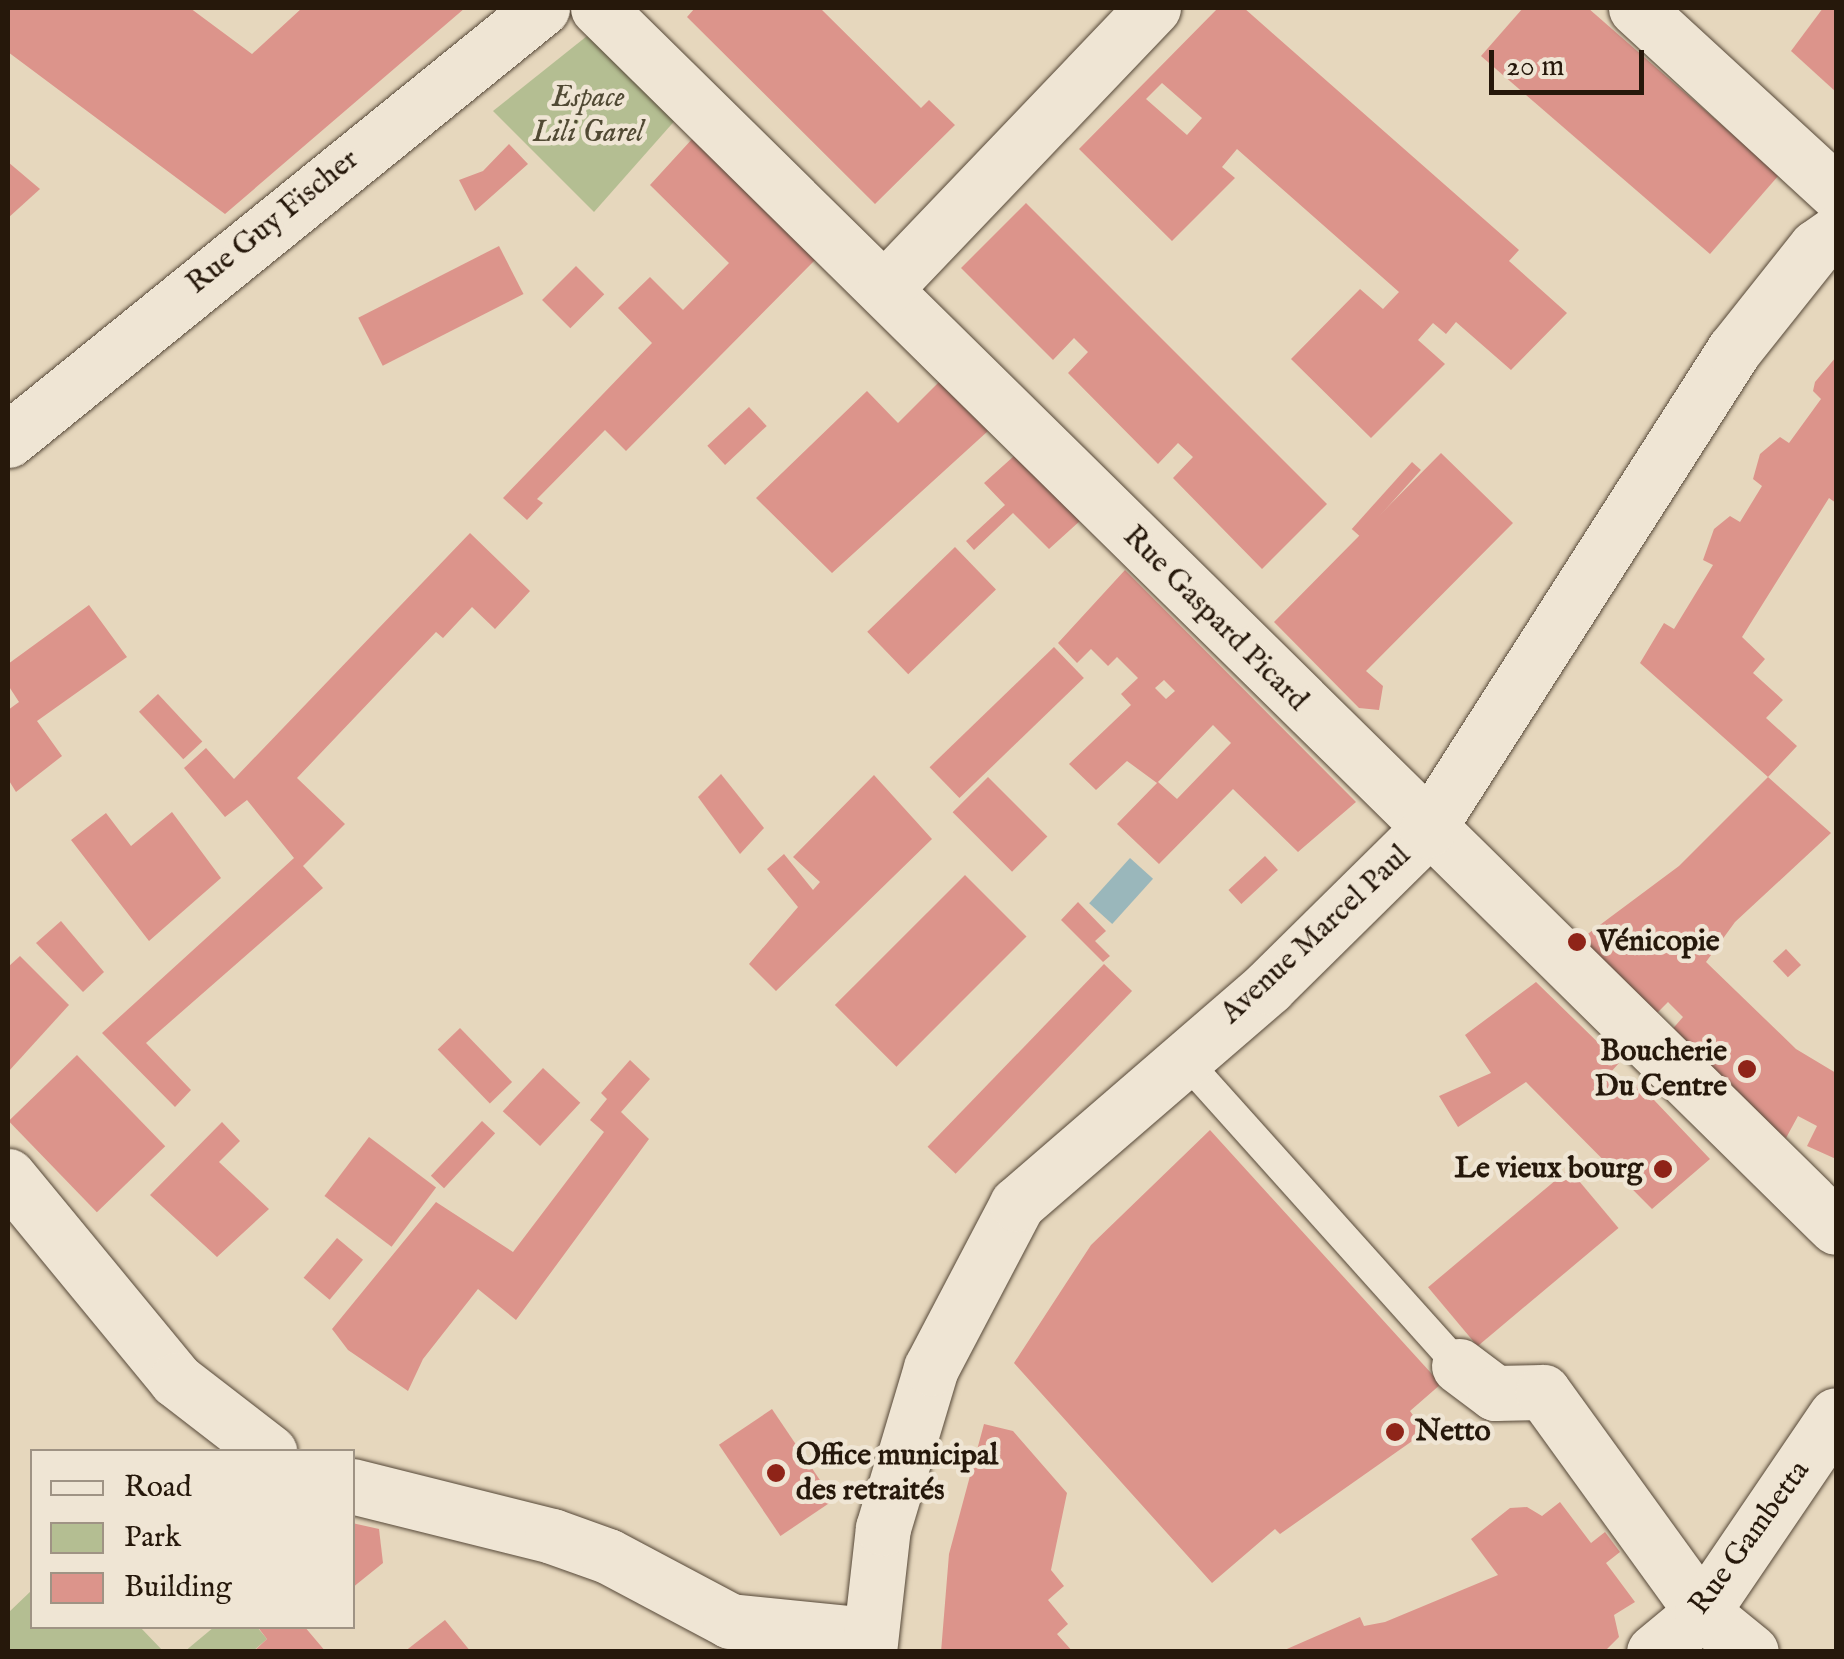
<!DOCTYPE html>
<meta charset="utf-8">
<style>
body{margin:0}
#map{position:relative;width:1844px;height:1659px;overflow:hidden;background:#e6d7bd;font-family:"IM FELL English",serif}
div>[style]{position:absolute}
.green>*{inset:0;background:#b4be92}
.water>*{inset:0;background:#9ab7bb;transform-origin:0 0}
.building>*{inset:0;background:#dc948b;transform-origin:0 0}
.roads{filter:drop-shadow(0 0 2px #564838) drop-shadow(0 0 2px #564838)}
.lane>*{height:30px;margin:-15px;padding:0 15px;transform-origin:15px;border-radius:15px;background:#efe5d4}
.street>*{height:55px;margin:-27.5px;padding:0 27.5px;transform-origin:27.5px;border-radius:27.5px;background:#efe5d4}
.secondary>*{height:55px;margin:-27.5px;padding:0 27.5px;transform-origin:27.5px;border-radius:27.5px;background:#efe5d4}
.dots>*{width:28px;height:28px;translate:-50% -50%;box-sizing:border-box;border:5px solid #efe5d4;border-radius:50%}
span{translate:-50% -50%;white-space:nowrap;text-align:center;line-height:1.15;-webkit-text-stroke:9px #efe5d4;paint-order:stroke}
.park-label{font-size:30px;color:#514a34;font-style:italic}
.street-label{font-size:30px;color:#26180b}
.poi-label{font-size:30px;color:#26180b;font-weight:700}
.left{translate:0 -50%;text-align:left}
.right{translate:-100% -50%;text-align:right}
.frame{position:absolute;inset:0;border:10px solid #26180b;pointer-events:none}
.legend{position:absolute;left:30px;top:1449px;width:325px;height:180px;box-sizing:border-box;background:#efe5d4;border:2px solid #9f9384;margin:0;padding:12px 18px;list-style:none;font-size:30px;color:#26180b}
.legend li{display:flex;align-items:center;gap:20px;height:50px}
.legend b{width:50px;border:2px solid #9f9384}
.scale{position:absolute;left:1489px;top:50px;width:155px;height:45px;box-sizing:border-box;border:5px solid #26180b;border-top:0;padding-left:12px;font-size:30px;line-height:35px;white-space:nowrap;color:#26180b;-webkit-text-stroke:8px #efe5d4;paint-order:stroke}
</style>
<div id="map">
<div class="green">
<div style="clip-path:polygon(587px 36px,602px 41px,678px 117px,594px 212px,493px 111px)"></div>
<div style="clip-path:polygon(32px 1590px,32px 1626px,140px 1627px,163px 1651px,8px 1651px,8px 1613px)"></div>
<div style="clip-path:polygon(214px 1627px,257px 1627px,267px 1639px,253px 1651px,184px 1652px)"></div>
</div>
<div class="water">
<div style="left:1130px;top:858px;width:31px;height:61px;rotate:42deg"></div>
</div>
<div class="building">
<div style="clip-path:polygon(8px 8px,190px 8px,252px 54px,302px 8px,465px 8px,225px 214px,8px 52px)"></div>
<div style="clip-path:polygon(695px 8px,820px 8px,921px 108px,929px 100px,955px 125px,875px 204px,687px 17px)"></div>
<div style="clip-path:polygon(evenodd,1218px 8px,1244px 8px,1519px 250px,1509px 261px,1567px 313px,1511px 370px,1456px 322px,1446px 334px,1433px 323px,1418px 340px,1445px 364px,1371px 438px,1291px 359px,1360px 289px,1383px 309px,1399px 292px,1237px 149px,1222px 167px,1235px 178px,1172px 241px,1079px 149px,1218px 8px,1162px 83px,1202px 118px,1187px 135px,1146px 99px,1162px 83px)"></div>
<div style="clip-path:polygon(1523px 8px,1588px 8px,1779px 175px,1710px 254px,1481px 56px)"></div>
<div style="clip-path:polygon(1823px 8px,1836px 8px,1836px 92px,1791px 51px)"></div>
<div style="clip-path:polygon(693px 138px,815px 260px,626px 451px,605px 430px,537px 499px,543px 503px,527px 520px,503px 498px,652px 343px,618px 308px,650px 277px,683px 310px,729px 263px,650px 185px)"></div>
<div style="clip-path:polygon(509px 144px,528px 164px,475px 211px,459px 180px,483px 171px)"></div>
<div style="clip-path:polygon(8px 162px,40px 189px,8px 218px)"></div>
<div style="clip-path:polygon(1026px 203px,1327px 504px,1262px 569px,1173px 478px,1193px 457px,1178px 443px,1158px 464px,1068px 373px,1088px 352px,1074px 338px,1053px 360px,961px 268px)"></div>
<div style="left:499px;top:246px;width:54px;height:158px;rotate:63deg"></div>
<div style="left:576px;top:266px;width:40px;height:48px;rotate:45deg"></div>
<div style="clip-path:polygon(1836px 357px,1836px 503px,1829px 498px,1742px 637px,1765px 659px,1753px 673px,1783px 700px,1766px 718px,1797px 746px,1768px 777px,1640px 663px,1664px 623px,1674px 629px,1713px 565px,1703px 560px,1714px 529px,1730px 516px,1740px 522px,1762px 486px,1753px 479px,1760px 454px,1780px 437px,1789px 443px,1821px 399px,1813px 391px,1815px 382px)"></div>
<div style="clip-path:polygon(939px 382px,988px 431px,832px 573px,756px 498px,867px 391px,898px 423px)"></div>
<div style="left:749px;top:407px;width:26px;height:57px;rotate:47deg"></div>
<div style="clip-path:polygon(1441px 453px,1513px 523px,1366px 671px,1383px 686px,1379px 710px,1359px 708px,1274px 622px)"></div>
<div style="clip-path:polygon(1014px 456px,1081px 520px,1049px 549px,1013px 513px,974px 550px,966px 541px,1005px 505px,984px 483px)"></div>
<div style="left:1412px;top:462px;width:12px;height:90px;rotate:42deg"></div>
<div style="clip-path:polygon(470px 533px,530px 591px,495px 629px,472px 607px,443px 638px,436px 632px,297px 778px,345px 824px,303px 866px,323px 888px,146px 1043px,191px 1090px,175px 1107px,102px 1033px,294px 858px,247px 800px,225px 817px,184px 768px,206px 748px,234px 779px)"></div>
<div style="left:955px;top:547px;width:59px;height:122px;rotate:46deg"></div>
<div style="clip-path:polygon(evenodd,1125px 570px,1356px 802px,1298px 852px,1233px 789px,1159px 864px,1117px 824px,1158px 782px,1177px 799px,1231px 743px,1213px 725px,1157px 783px,1127px 761px,1096px 790px,1069px 764px,1131px 705px,1121px 694px,1138px 678px,1117px 657px,1108px 666px,1091px 649px,1077px 663px,1058px 643px,1125px 570px,1164px 680px,1175px 691px,1166px 699px,1155px 688px,1164px 680px)"></div>
<div style="clip-path:polygon(89px 605px,127px 657px,37px 721px,62px 756px,16px 792px,8px 779px,8px 710px,19px 702px,8px 685px,8px 664px)"></div>
<div style="left:1054px;top:647px;width:43px;height:173px;rotate:46deg"></div>
<div style="left:158px;top:694px;width:65px;height:26px;rotate:47deg"></div>
<div style="clip-path:polygon(721px 774px,764px 828px,740px 854px,698px 797px)"></div>
<div style="clip-path:polygon(874px 775px,932px 839px,776px 991px,749px 964px,798px 907px,767px 869px,784px 854px,813px 890px,820px 882px,793px 857px)"></div>
<div style="left:988px;top:777px;width:84px;height:50px;rotate:45deg"></div>
<div style="clip-path:polygon(1768px 777px,1831px 833px,1735px 922px,1706px 962px,1796px 1049px,1836px 1073px,1836px 1159px,1807px 1146px,1817px 1126px,1798px 1116px,1786px 1138px,1724px 1087px,1669px 1033px,1683px 1017px,1668px 1002px,1653px 1017px,1577px 942px,1679px 866px)"></div>
<div style="clip-path:polygon(172px 812px,221px 878px,149px 941px,71px 840px,106px 813px,131px 846px)"></div>
<div style="left:1265px;top:856px;width:19px;height:50px;rotate:47deg"></div>
<div style="left:965px;top:875px;width:87px;height:184px;rotate:45deg"></div>
<div style="clip-path:polygon(1078px 902px,1106px 931px,1095px 941px,1110px 956px,1103px 962px,1061px 920px)"></div>
<div style="clip-path:polygon(61px 921px,104px 972px,83px 992px,36px 943px)"></div>
<div style="left:1786px;top:949px;width:22px;height:18px;rotate:47deg"></div>
<div style="clip-path:polygon(20px 956px,69px 1005px,8px 1072px,8px 967px)"></div>
<div style="left:1104px;top:964px;width:39px;height:254px;rotate:44deg"></div>
<div style="clip-path:polygon(1536px 982px,1619px 1063px,1610px 1073px,1626px 1091px,1636px 1081px,1710px 1159px,1652px 1209px,1526px 1082px,1458px 1127px,1439px 1096px,1491px 1073px,1465px 1035px)"></div>
<div style="left:460px;top:1028px;width:75px;height:31px;rotate:46deg"></div>
<div style="left:77px;top:1055px;width:127px;height:95px;rotate:46deg"></div>
<div style="clip-path:polygon(630px 1060px,650px 1079px,621px 1112px,649px 1139px,516px 1320px,478px 1289px,423px 1359px,408px 1391px,348px 1350px,332px 1329px,436px 1202px,513px 1252px,604px 1132px,590px 1120px,607px 1099px,601px 1093px)"></div>
<div style="left:543px;top:1068px;width:51px;height:59px;rotate:43deg"></div>
<div style="left:482px;top:1121px;width:18px;height:75px;rotate:43deg"></div>
<div style="clip-path:polygon(222px 1122px,240px 1141px,219px 1162px,269px 1209px,217px 1257px,150px 1195px)"></div>
<div style="clip-path:polygon(1210px 1130px,1441px 1384px,1410px 1411px,1425px 1432px,1280px 1534px,1275px 1529px,1212px 1583px,1014px 1363px,1091px 1245px)"></div>
<div style="left:369px;top:1137px;width:84px;height:74px;rotate:37deg"></div>
<div style="left:1569px;top:1169px;width:77px;height:184px;rotate:50deg"></div>
<div style="left:337px;top:1238px;width:34px;height:52px;rotate:40deg"></div>
<div style="left:772px;top:1409px;width:110px;height:64px;rotate:56deg"></div>
<div style="clip-path:polygon(984px 1424px,1013px 1431px,1067px 1493px,1051px 1570px,1064px 1586px,1048px 1600px,1068px 1624px,1057px 1634px,1073px 1652px,941px 1652px,949px 1554px)"></div>
<div style="clip-path:polygon(1560px 1502px,1591px 1543px,1605px 1532px,1620px 1552px,1606px 1563px,1635px 1602px,1614px 1615px,1619px 1637px,1604px 1652px,1280px 1652px,1360px 1617px,1364px 1626px,1385px 1622px,1498px 1575px,1471px 1539px,1510px 1508px,1527px 1507px,1542px 1516px)"></div>
<div style="clip-path:polygon(352px 1523px,379px 1529px,383px 1563px,352px 1588px)"></div>
<div style="clip-path:polygon(445px 1620px,471px 1652px,404px 1652px)"></div>
<div style="clip-path:polygon(257px 1626px,304px 1626px,326px 1652px,253px 1652px,267px 1639px)"></div>
</div>
<div class="roads">
<div class="lane">
<div style="left:1182px;top:1057px;width:415px;rotate:48.1deg"></div>
</div>
<div class="street">
<div style="left:598px;top:8px;width:1737px;rotate:44.56deg"></div>
<div style="left:1636px;top:8px;width:272px;rotate:42.6deg"></div>
<div style="left:885px;top:288px;width:388px;rotate:-46.3deg"></div>
<div style="left:8px;top:440px;width:687px;rotate:-38.97deg"></div>
<div style="left:8px;top:1176px;width:264px;rotate:50.5deg"></div>
<div style="left:176px;top:1380px;width:118px;rotate:37.7deg"></div>
<div style="left:1459px;top:1366px;width:45px;rotate:36.9deg"></div>
<div style="left:1495px;top:1393px;width:48px;rotate:-1.2deg"></div>
<div style="left:1543px;top:1392px;width:271px;rotate:54.1deg"></div>
<div style="left:1702px;top:1612px;width:63px;rotate:39.2deg"></div>
<div style="left:352px;top:1486px;width:206px;rotate:14deg"></div>
<div style="left:552px;top:1536px;width:59px;rotate:19.7deg"></div>
<div style="left:608px;top:1556px;width:138px;rotate:28deg"></div>
<div style="left:730px;top:1621px;width:140px;rotate:5.8deg"></div>
<div style="left:1654px;top:1652px;width:62px;rotate:-39.8deg"></div>
<div style="left:1702px;top:1612px;width:238px;rotate:-55.8deg"></div>
</div>
<div class="secondary">
<div style="left:869px;top:1652px;width:125px;rotate:-83.6deg"></div>
<div style="left:883px;top:1528px;width:167px;rotate:-73.3deg"></div>
<div style="left:931px;top:1368px;width:185px;rotate:-62.3deg"></div>
<div style="left:1017px;top:1204px;width:332px;rotate:-40.8deg"></div>
<div style="left:1268px;top:987px;width:223px;rotate:-44.6deg"></div>
<div style="left:1427px;top:830px;width:570px;rotate:-57.4deg"></div>
<div style="left:1734px;top:350px;width:132px;rotate:-51.5deg"></div>
<div style="left:1816px;top:247px;width:24px;rotate:-35deg"></div>
</div>
</div>
<div class="dots">
<div style="left:1577px;top:942px;background:#8f2418"></div>
<div style="left:1747px;top:1069px;background:#8f2418"></div>
<div style="left:1663px;top:1169px;background:#8f2418"></div>
<div style="left:1395px;top:1432px;background:#8f2418"></div>
<div style="left:776px;top:1473px;background:#8f2418"></div>
</div>
<div class="park-label">
<span style="left:588px;top:115px">Espace<br>Lili Garel</span>
</div>
<div class="street-label">
<span style="left:273px;top:222px;rotate:-39deg">Rue Guy Fischer</span>
<span style="left:1215px;top:619px;rotate:45deg">Rue Gaspard Picard</span>
<span style="left:1316px;top:935px;rotate:-43deg">Avenue Marcel Paul</span>
<span style="left:1750px;top:1538px;rotate:-54deg">Rue Gambetta</span>
</div>
<div class="poi-label">
<span class="left" style="left:1597px;top:942px">Vénicopie</span>
<span class="right" style="left:1727px;top:1069px">Boucherie<br>Du Centre</span>
<span class="right" style="left:1643px;top:1169px">Le vieux bourg</span>
<span class="left" style="left:1415px;top:1432px">Netto</span>
<span class="left" style="left:796px;top:1473px">Office municipal<br>des retraités</span>
</div>
<div class="frame"></div>
<ul class="legend">
<li><b style="height:12px;background:#efe5d4"></b>Road</li>
<li><b style="height:28px;background:#b4be92"></b>Park</li>
<li><b style="height:28px;background:#dc948b"></b>Building</li>
</ul>
<div class="scale">20 m</div>
</div>
